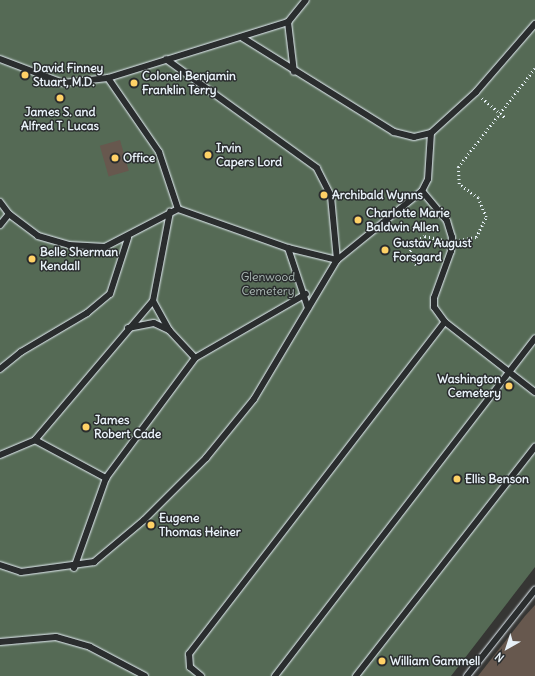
<!DOCTYPE html>
<style>
body{margin:0}
#map{position:relative;width:535px;height:676px;overflow:hidden;background:#363634;font-family:Delius,sans-serif}
div>[style]{position:absolute}
.green>*{inset:0;background:#556a55}
.building>*{inset:0;background:#67584e;transform-origin:0 0}
.path>*{height:2.5px;margin-top:-1.25px;transform-origin:0;background:repeating-linear-gradient(90deg,#e8f1f8 0 1px,transparent 0 4px)}
.roads{filter:drop-shadow(0 0 1px #e8f1f8) drop-shadow(0 0 1px #e8f1f8)}
.service>*{height:6px;margin:-3px;padding:0 3px;transform-origin:3px;border-radius:3px;background:#2a2d2e}
.dots>*{width:11px;height:11px;translate:-50% -50%;box-sizing:border-box;border:2px solid #2a2d2e;border-radius:50%}
span{translate:-50% -50%;white-space:nowrap;text-align:center;line-height:1.15;-webkit-text-stroke:3px #2a2d2e;paint-order:stroke}
.poi-label{font-size:12px;color:#e8f1f8;font-weight:700}
.left{translate:0 -50%;text-align:left}
.right{translate:-100% -50%;text-align:right}
.park-label{font-size:12px;color:#adbbb7}
.north{position:absolute;left:487px;top:628px;width:40px;height:40px;-webkit-text-stroke:3px #2a2d2e;paint-order:stroke;rotate:219deg;font-size:11px;font-weight:700;line-height:16px;text-align:center;color:#e8f1f8}
.north::after{content:'';display:block;margin:auto;width:14px;height:18px;background:#e8f1f8;clip-path:polygon(50% 0,100% 100%,50% 72%,0 100%)}
</style>
<div id="map">
<div class="green">
<div style="clip-path:polygon(0 0,535px 0,535px 567px,451px 676px,0 676px)"></div>
</div>
<div class="building">
<div style="left:120px;top:140px;width:32px;height:21px;rotate:74deg"></div>
<div style="clip-path:polygon(535px 605px,535px 676px,478px 676px,525px 616px)"></div>
</div>
<div class="path">
<div style="left:482px;top:98px;width:31px;rotate:40deg"></div>
<div style="left:459px;top:240px;width:17px;rotate:-10deg"></div>
<div style="left:476px;top:237px;width:22px;rotate:-63deg"></div>
<div style="left:486px;top:217px;width:21px;rotate:-113deg"></div>
<div style="left:478px;top:198px;width:24px;rotate:-144deg"></div>
<div style="left:459px;top:184px;width:17px;rotate:-93deg"></div>
<div style="left:458px;top:167px;width:125px;rotate:-52.1deg"></div>
<div style="left:416px;top:265px;width:12px;rotate:-125deg"></div>
<div style="left:409px;top:255px;width:14px;rotate:-73deg"></div>
<div style="left:413px;top:242px;width:13px;rotate:-27deg"></div>
<div style="left:425px;top:236px;width:19px;rotate:12deg"></div>
</div>
<div class="roads">
<div class="service">
<div style="left:288px;top:22px;width:50px;rotate:83.2deg"></div>
<div style="left:0;top:59px;width:67px;rotate:20.9deg"></div>
<div style="left:63px;top:83px;width:45px;rotate:-6.3deg"></div>
<div style="left:108px;top:78px;width:189px;rotate:-17.3deg"></div>
<div style="left:288px;top:22px;width:28px;rotate:-51deg"></div>
<div style="left:108px;top:78px;width:90px;rotate:55.4deg"></div>
<div style="left:159px;top:152px;width:60px;rotate:71.6deg"></div>
<div style="left:431px;top:133px;width:61px;rotate:-42.3deg"></div>
<div style="left:476px;top:92px;width:90px;rotate:-49.1deg"></div>
<div style="left:422px;top:191px;width:39px;rotate:50deg"></div>
<div style="left:447px;top:221px;width:17px;rotate:73deg"></div>
<div style="left:452px;top:237px;width:14px;rotate:94deg"></div>
<div style="left:451px;top:251px;width:50px;rotate:109.9deg"></div>
<div style="left:434px;top:298px;width:9px;rotate:90deg"></div>
<div style="left:434px;top:307px;width:19px;rotate:54deg"></div>
<div style="left:0;top:202px;width:15px;rotate:53deg"></div>
<div style="left:9px;top:214px;width:36px;rotate:37deg"></div>
<div style="left:38px;top:236px;width:32px;rotate:16deg"></div>
<div style="left:69px;top:245px;width:36px;rotate:3deg"></div>
<div style="left:105px;top:247px;width:82px;rotate:-27.5deg"></div>
<div style="left:178px;top:209px;width:117px;rotate:19.5deg"></div>
<div style="left:288px;top:248px;width:50px;rotate:13.8deg"></div>
<div style="left:337px;top:260px;width:109px;rotate:-39.1deg"></div>
<div style="left:422px;top:191px;width:13px;rotate:-63deg"></div>
<div style="left:428px;top:179px;width:46px;rotate:-86.3deg"></div>
<div style="left:431px;top:133px;width:17px;rotate:167deg"></div>
<div style="left:414px;top:137px;width:21px;rotate:-166deg"></div>
<div style="left:394px;top:132px;width:178px;rotate:-148.1deg"></div>
<div style="left:0;top:225px;width:14px;rotate:-51deg"></div>
<div style="left:288px;top:248px;width:63px;rotate:71.6deg"></div>
<div style="left:153px;top:301px;width:33px;rotate:61deg"></div>
<div style="left:128px;top:328px;width:26px;rotate:-11deg"></div>
<div style="left:154px;top:323px;width:17px;rotate:25deg"></div>
<div style="left:169px;top:330px;width:38px;rotate:47deg"></div>
<div style="left:0;top:369px;width:27px;rotate:-39deg"></div>
<div style="left:21px;top:352px;width:77px;rotate:-30.6deg"></div>
<div style="left:87px;top:313px;width:30px;rotate:-40deg"></div>
<div style="left:110px;top:294px;width:59px;rotate:-72.2deg"></div>
<div style="left:35px;top:440px;width:182px;rotate:-49.7deg"></div>
<div style="left:153px;top:301px;width:91px;rotate:-79.2deg"></div>
<div style="left:0;top:455px;width:38px;rotate:-23deg"></div>
<div style="left:35px;top:440px;width:81px;rotate:28.2deg"></div>
<div style="left:0;top:565px;width:22px;rotate:18deg"></div>
<div style="left:21px;top:572px;width:74px;rotate:-7.8deg"></div>
<div style="left:94px;top:562px;width:65px;rotate:-40deg"></div>
<div style="left:144px;top:520px;width:88px;rotate:-45deg"></div>
<div style="left:206px;top:458px;width:76px;rotate:-50.9deg"></div>
<div style="left:254px;top:399px;width:162px;rotate:-59.2deg"></div>
<div style="left:337px;top:260px;width:64px;rotate:-95.4deg"></div>
<div style="left:331px;top:196px;width:31px;rotate:-117deg"></div>
<div style="left:317px;top:168px;width:186px;rotate:-144.2deg"></div>
<div style="left:74px;top:568px;width:96px;rotate:-70.4deg"></div>
<div style="left:106px;top:478px;width:149px;rotate:-53.4deg"></div>
<div style="left:195px;top:358px;width:128px;rotate:-30deg"></div>
<div style="left:0;top:642px;width:56px;rotate:-5.1deg"></div>
<div style="left:56px;top:637px;width:35px;rotate:16deg"></div>
<div style="left:90px;top:647px;width:62px;rotate:27.8deg"></div>
<div style="left:201px;top:676px;width:14px;rotate:-141deg"></div>
<div style="left:190px;top:667px;width:13px;rotate:-94deg"></div>
<div style="left:189px;top:654px;width:419px;rotate:-52.4deg"></div>
<div style="left:445px;top:322px;width:114px;rotate:37.9deg"></div>
<div style="left:275px;top:676px;width:426px;rotate:-52.4deg"></div>
<div style="left:356px;top:676px;width:291px;rotate:-52deg"></div>
<div style="left:467px;top:676px;width:110px;rotate:-51.7deg"></div>
</div>
</div>
<div class="dots">
<div style="left:25px;top:75px;background:#ffd166"></div>
<div style="left:134px;top:83px;background:#ffd166"></div>
<div style="left:60px;top:98px;background:#ffd166"></div>
<div style="left:208px;top:155px;background:#ffd166"></div>
<div style="left:115px;top:158px;background:#ffd166"></div>
<div style="left:324px;top:195px;background:#ffd166"></div>
<div style="left:358px;top:220px;background:#ffd166"></div>
<div style="left:385px;top:250px;background:#ffd166"></div>
<div style="left:32px;top:259px;background:#ffd166"></div>
<div style="left:509px;top:386px;background:#ffd166"></div>
<div style="left:86px;top:427px;background:#ffd166"></div>
<div style="left:457px;top:479px;background:#ffd166"></div>
<div style="left:151px;top:525px;background:#ffd166"></div>
<div style="left:382px;top:661px;background:#ffd166"></div>
</div>
<div class="poi-label">
<span class="left" style="left:33px;top:75px">David Finney<br>Stuart, M.D.</span>
<span class="left" style="left:142px;top:83px">Colonel Benjamin<br>Franklin Terry</span>
<span style="left:60px;top:119px">James S. and<br>Alfred T. Lucas</span>
<span class="left" style="left:216px;top:155px">Irvin<br>Capers Lord</span>
<span class="left" style="left:123px;top:158px">Office</span>
<span class="left" style="left:332px;top:195px">Archibald Wynns</span>
<span class="left" style="left:366px;top:220px">Charlotte Marie<br>Baldwin Allen</span>
<span class="left" style="left:393px;top:250px">Gustav August<br>Forsgard</span>
<span class="left" style="left:40px;top:259px">Belle Sherman<br>Kendall</span>
<span class="right" style="left:501px;top:386px">Washington<br>Cemetery</span>
<span class="left" style="left:94px;top:427px">James<br>Robert Cade</span>
<span class="left" style="left:465px;top:479px">Ellis Benson</span>
<span class="left" style="left:159px;top:525px">Eugene<br>Thomas Heiner</span>
<span class="left" style="left:390px;top:661px">William Gammell</span>
</div>
<div class="park-label">
<span style="left:268px;top:284px">Glenwood<br>Cemetery</span>
</div>
<div class="north">N</div>
</div>
